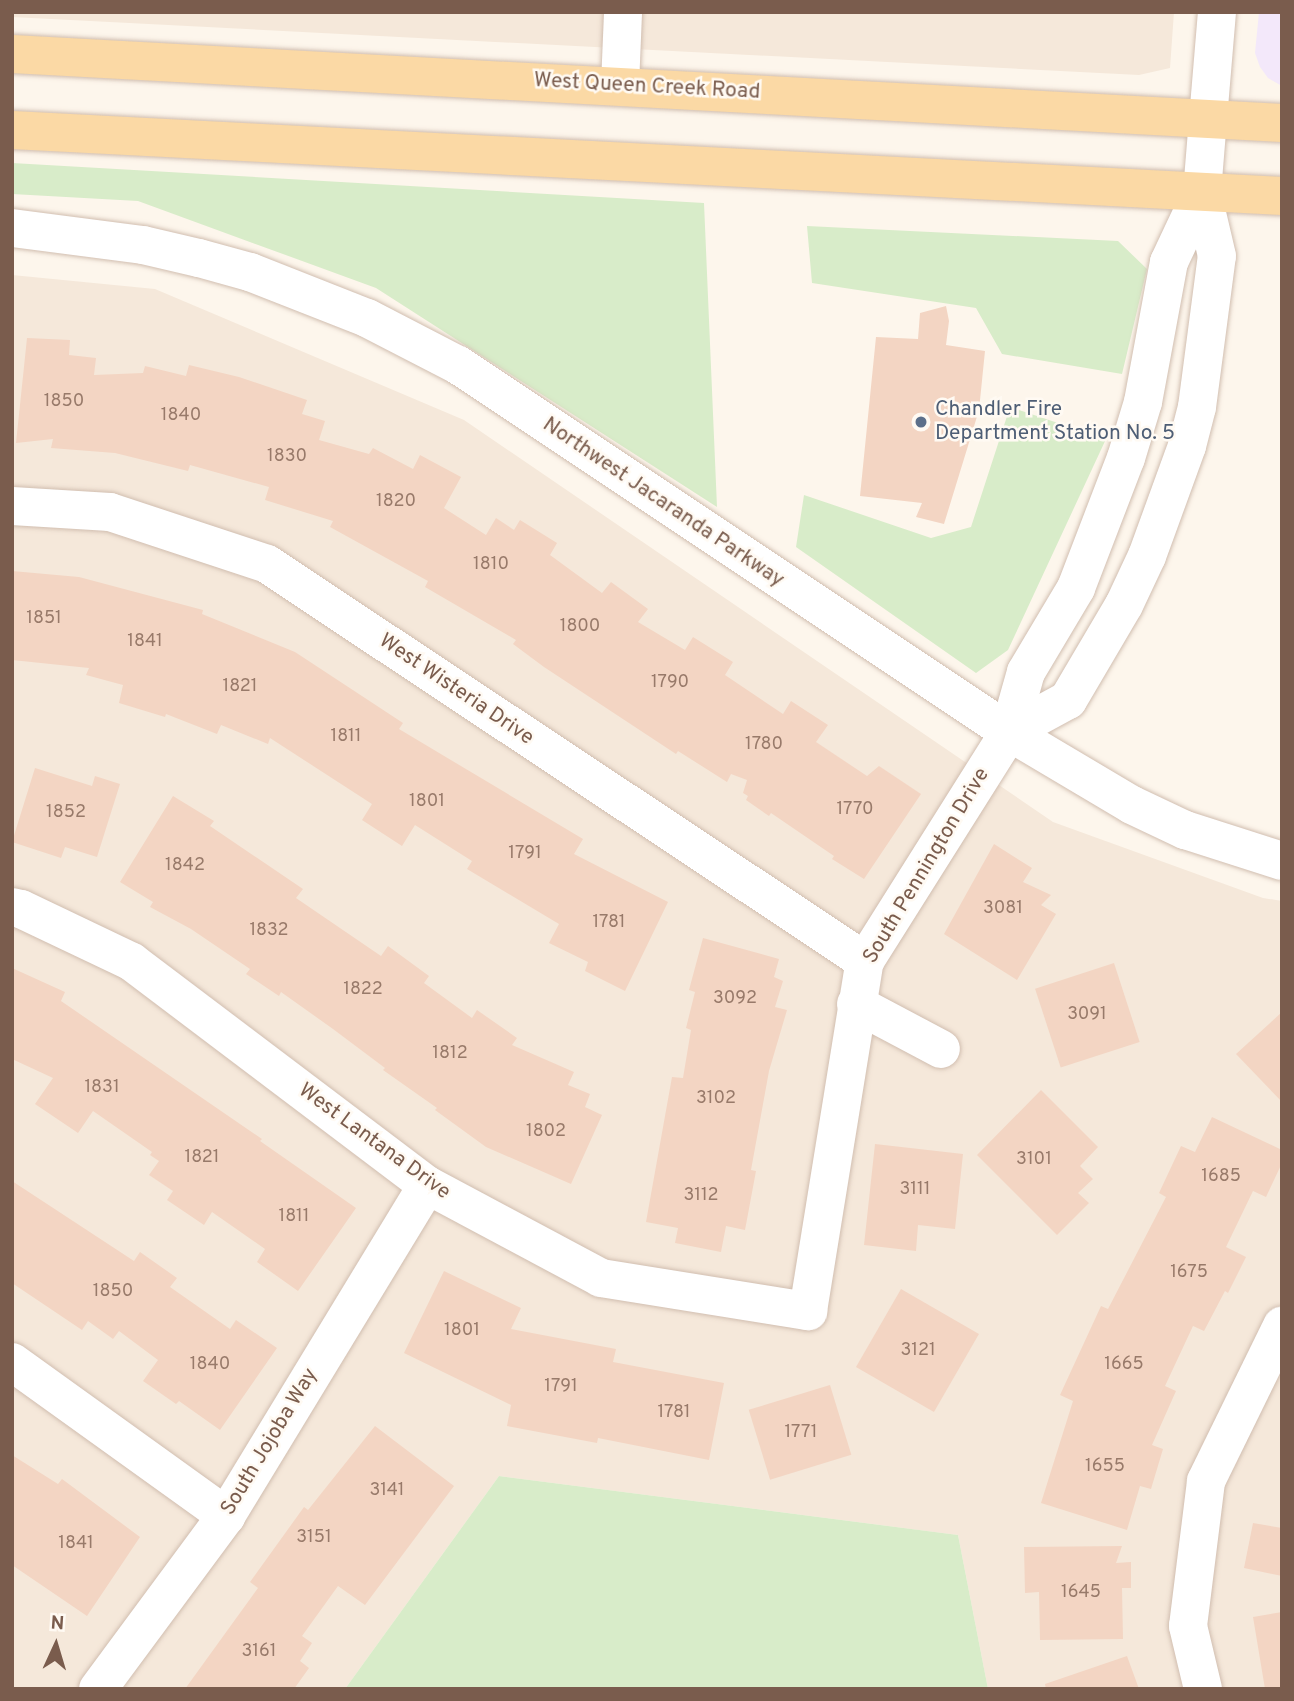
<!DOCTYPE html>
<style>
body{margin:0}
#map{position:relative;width:1294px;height:1701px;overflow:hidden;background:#fdf6ec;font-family:Overpass,sans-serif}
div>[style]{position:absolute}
.residential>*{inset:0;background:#f5e8da}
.education>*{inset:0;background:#f3e8fa}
.green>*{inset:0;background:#d8ecc9}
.building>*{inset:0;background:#f3d5c3;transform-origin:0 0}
.roads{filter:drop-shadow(0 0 2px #d1beb0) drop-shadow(0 0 2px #d1beb0)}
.street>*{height:38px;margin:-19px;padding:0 19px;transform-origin:19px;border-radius:19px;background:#fff}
.secondary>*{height:38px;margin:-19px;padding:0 19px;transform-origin:19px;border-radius:19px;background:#fff}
.primary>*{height:38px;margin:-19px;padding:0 19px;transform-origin:19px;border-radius:19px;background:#fbd9a5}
.dots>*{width:19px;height:19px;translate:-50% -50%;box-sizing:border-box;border:4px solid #fffaf3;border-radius:50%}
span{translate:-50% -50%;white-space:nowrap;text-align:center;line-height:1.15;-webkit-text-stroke:5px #fffaf3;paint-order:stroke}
.number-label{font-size:18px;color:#987a6a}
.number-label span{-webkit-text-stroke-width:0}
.street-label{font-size:21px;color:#7a5c4d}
.service-label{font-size:21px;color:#4e5e75}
.left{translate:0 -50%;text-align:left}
.frame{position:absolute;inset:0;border:14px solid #7a5c4d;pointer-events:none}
.north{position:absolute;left:21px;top:1610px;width:70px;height:70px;-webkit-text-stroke:5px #fffaf3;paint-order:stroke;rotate:4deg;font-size:19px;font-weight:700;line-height:28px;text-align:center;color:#7a5c4d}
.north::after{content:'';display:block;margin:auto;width:24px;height:32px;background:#7a5c4d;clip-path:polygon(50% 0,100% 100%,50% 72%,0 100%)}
</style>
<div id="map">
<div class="residential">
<div style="clip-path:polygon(12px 12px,1174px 12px,1170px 68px,1139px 75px,12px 17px)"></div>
<div style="clip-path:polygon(12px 275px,155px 289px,464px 420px,1053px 822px,1263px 898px,1282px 901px,1282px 1689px,988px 1689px,958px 1535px,499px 1476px,345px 1689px,12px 1689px)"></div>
</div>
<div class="education">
<div style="clip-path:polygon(1259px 12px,1282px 12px,1282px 86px,1268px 78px,1260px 67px,1255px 53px)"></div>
</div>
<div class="green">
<div style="clip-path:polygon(12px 163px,704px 203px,717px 507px,376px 288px,138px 201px,12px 194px)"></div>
<div style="clip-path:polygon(807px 226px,1118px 241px,1147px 269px,1122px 374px,1002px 354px,976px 308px,812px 283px)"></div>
<div style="clip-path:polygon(1010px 407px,1106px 439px,1008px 650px,976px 673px,796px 547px,804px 495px,931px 538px,971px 527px)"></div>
<div style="clip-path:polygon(499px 1476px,958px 1535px,988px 1689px,345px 1689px)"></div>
</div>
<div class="building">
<div style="clip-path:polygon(946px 306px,949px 321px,946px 345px,985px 351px,979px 410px,944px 524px,916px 517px,922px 503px,860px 496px,876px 337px,918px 339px,920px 313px)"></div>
<div style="clip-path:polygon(27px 338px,70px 340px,69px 355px,96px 358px,94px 375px,143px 373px,145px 366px,186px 376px,189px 365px,239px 377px,307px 400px,302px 414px,325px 421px,319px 440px,369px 454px,373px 448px,413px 469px,420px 455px,461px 477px,444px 508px,486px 535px,496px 518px,514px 530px,520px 520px,557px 543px,550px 555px,602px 593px,611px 582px,648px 609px,638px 622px,685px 650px,693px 637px,733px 662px,725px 675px,783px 714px,791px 701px,828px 725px,816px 742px,867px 776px,879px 766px,921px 794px,864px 879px,832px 859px,834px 856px,771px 813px,769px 816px,746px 800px,748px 796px,743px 793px,747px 780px,731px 774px,727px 782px,678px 751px,676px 754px,544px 667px,513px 644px,516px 640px,425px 587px,428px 581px,330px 527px,333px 521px,265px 500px,269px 487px,190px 465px,188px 471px,115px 453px,51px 448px,53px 439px,16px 443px)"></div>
<div style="clip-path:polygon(12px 571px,79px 577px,203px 610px,202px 614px,295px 652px,403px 723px,399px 729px,583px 839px,574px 854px,668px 902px,625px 991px,585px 971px,588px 962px,549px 943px,559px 924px,467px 869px,472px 861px,415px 825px,402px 846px,362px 820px,372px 804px,270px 738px,268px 744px,221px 725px,217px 734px,166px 714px,165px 717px,119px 703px,123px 685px,86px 675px,89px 668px,12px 660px)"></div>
<div style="clip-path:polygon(35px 768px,92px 786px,95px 776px,120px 784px,97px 857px,65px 847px,61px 858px,12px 842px)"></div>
<div style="clip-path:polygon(173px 796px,214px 821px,210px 826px,303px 889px,296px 898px,381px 956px,388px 946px,429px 976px,424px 983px,472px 1018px,477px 1010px,517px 1038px,512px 1045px,574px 1072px,568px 1085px,590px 1094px,585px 1107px,602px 1115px,571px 1184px,486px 1147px,435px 1110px,437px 1108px,383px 1070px,385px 1068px,333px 1029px,281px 992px,279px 996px,246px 974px,250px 969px,191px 929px,150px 907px,153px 902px,120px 882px)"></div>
<div style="clip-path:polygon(994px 844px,1032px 868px,1023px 882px,1051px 895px,1041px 905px,1056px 914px,1017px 980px,944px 934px)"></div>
<div style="clip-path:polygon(703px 938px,779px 959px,774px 977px,783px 981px,775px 1007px,787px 1010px,769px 1071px,751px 1170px,756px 1171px,745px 1230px,726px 1226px,721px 1252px,675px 1243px,678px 1228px,646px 1222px,672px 1077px,683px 1078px,691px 1030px,686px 1028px,695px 992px,689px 990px)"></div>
<div style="left:1114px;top:963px;width:83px;height:83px;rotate:72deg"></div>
<div style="clip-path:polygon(12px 968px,65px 992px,61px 1001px,262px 1139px,260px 1141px,356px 1208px,298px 1291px,257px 1262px,265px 1249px,212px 1212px,204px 1225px,167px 1200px,173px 1191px,149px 1175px,159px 1161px,150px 1155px,152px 1152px,93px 1111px,78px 1133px,35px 1104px,53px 1078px,12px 1059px)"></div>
<div style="clip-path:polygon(1282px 1012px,1282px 1102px,1236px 1054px)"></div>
<div style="clip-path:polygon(1041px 1090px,1098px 1147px,1080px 1166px,1093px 1179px,1078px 1193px,1089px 1203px,1057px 1235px,977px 1155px)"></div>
<div style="clip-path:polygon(1212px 1117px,1282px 1150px,1282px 1163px,1266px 1197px,1253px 1191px,1226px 1247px,1246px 1257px,1228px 1293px,1225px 1291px,1204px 1331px,1193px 1326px,1165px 1386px,1176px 1391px,1152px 1445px,1163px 1449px,1151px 1489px,1140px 1486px,1127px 1530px,1041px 1503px,1073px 1401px,1060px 1395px,1101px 1306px,1108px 1309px,1166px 1197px,1159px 1193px,1181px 1146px,1195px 1152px)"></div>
<div style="clip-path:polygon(875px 1144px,963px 1154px,955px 1229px,918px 1225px,916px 1251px,864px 1245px)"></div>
<div style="clip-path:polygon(12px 1181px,134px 1261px,140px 1252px,177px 1278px,170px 1287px,230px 1329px,236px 1320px,277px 1348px,220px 1430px,179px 1401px,176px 1404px,143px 1381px,158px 1360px,119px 1331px,113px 1339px,88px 1321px,82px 1330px,12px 1283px)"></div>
<div style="clip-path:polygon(444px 1271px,521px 1308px,511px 1329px,616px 1349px,613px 1362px,724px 1383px,709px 1460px,598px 1438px,597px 1443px,507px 1426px,511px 1405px,404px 1353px)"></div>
<div style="left:901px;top:1289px;width:90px;height:90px;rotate:30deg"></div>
<div style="left:830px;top:1385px;width:73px;height:85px;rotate:73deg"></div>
<div style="clip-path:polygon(375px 1426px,454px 1486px,365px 1605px,338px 1586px,302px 1636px,312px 1643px,300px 1661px,309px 1668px,294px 1689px,185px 1689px,258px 1588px,250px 1582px,304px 1507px,308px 1510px)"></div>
<div style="clip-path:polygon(12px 1455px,58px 1484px,62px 1479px,140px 1537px,87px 1616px,12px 1565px)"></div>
<div style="clip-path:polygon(1253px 1523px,1282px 1528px,1282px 1576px,1244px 1568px)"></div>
<div style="clip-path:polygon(1122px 1546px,1116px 1563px,1131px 1562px,1131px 1588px,1122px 1588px,1123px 1639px,1040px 1640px,1039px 1592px,1025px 1593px,1024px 1547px)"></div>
<div style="clip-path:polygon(1282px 1612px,1282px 1689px,1265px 1689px,1253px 1617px)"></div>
<div style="clip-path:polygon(1127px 1656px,1139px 1689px,1046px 1689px,1045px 1684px)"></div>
</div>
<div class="roads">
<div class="street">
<div style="left:620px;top:85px;width:73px;rotate:-87.6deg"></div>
<div style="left:12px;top:506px;width:98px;rotate:3.5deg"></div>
<div style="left:110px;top:512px;width:165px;rotate:18.3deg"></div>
<div style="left:267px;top:564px;width:718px;rotate:33.58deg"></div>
<div style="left:1009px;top:732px;width:67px;rotate:-28.5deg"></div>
<div style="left:1068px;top:700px;width:110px;rotate:-59.5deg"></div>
<div style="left:1124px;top:605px;width:54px;rotate:-64.9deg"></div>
<div style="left:1147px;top:556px;width:117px;rotate:-70deg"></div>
<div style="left:1187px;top:446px;width:40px;rotate:-75.6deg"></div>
<div style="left:1197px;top:407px;width:152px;rotate:-82.5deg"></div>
<div style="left:1217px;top:256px;width:66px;rotate:-103.2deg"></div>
<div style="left:1202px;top:192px;width:73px;rotate:-85.3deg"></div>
<div style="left:12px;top:907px;width:9px;rotate:13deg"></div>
<div style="left:21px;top:909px;width:123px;rotate:25.5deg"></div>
<div style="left:132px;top:962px;width:370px;rotate:37.1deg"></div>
<div style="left:427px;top:1185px;width:197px;rotate:28.1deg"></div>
<div style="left:601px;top:1278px;width:210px;rotate:9.1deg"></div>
<div style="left:808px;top:1311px;width:355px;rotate:-80.8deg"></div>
<div style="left:865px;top:961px;width:271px;rotate:-57.8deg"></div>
<div style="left:1009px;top:732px;width:62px;rotate:-74.2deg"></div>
<div style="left:1026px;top:672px;width:98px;rotate:-59.2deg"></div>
<div style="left:1076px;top:588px;width:139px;rotate:-69deg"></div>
<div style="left:1126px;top:458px;width:59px;rotate:-73.1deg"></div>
<div style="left:1143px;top:402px;width:142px;rotate:-79.5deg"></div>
<div style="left:1169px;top:262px;width:77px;rotate:-64.8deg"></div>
<div style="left:856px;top:1004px;width:96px;rotate:27.9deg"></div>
<div style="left:12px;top:1362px;width:264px;rotate:35.7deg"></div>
<div style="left:98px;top:1689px;width:215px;rotate:-53.5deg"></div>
<div style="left:226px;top:1516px;width:387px;rotate:-58.7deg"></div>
<div style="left:1203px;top:1689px;width:65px;rotate:-103.4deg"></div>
<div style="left:1188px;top:1626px;width:146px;rotate:-82.9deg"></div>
<div style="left:1206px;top:1481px;width:173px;rotate:-63.9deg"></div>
</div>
<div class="secondary">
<div style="left:1208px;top:119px;width:107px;rotate:-85.2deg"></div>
<div style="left:12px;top:228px;width:132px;rotate:7.4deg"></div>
<div style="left:143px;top:245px;width:57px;rotate:13.1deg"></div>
<div style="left:199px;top:258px;width:53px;rotate:15.4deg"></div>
<div style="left:250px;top:272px;width:126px;rotate:21.5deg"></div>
<div style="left:367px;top:318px;width:102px;rotate:27.3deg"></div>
<div style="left:458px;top:365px;width:662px;rotate:33.67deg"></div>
<div style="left:1009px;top:732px;width:143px;rotate:30.7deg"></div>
<div style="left:1132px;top:805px;width:59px;rotate:25.3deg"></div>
<div style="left:1185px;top:830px;width:102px;rotate:17.7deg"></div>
</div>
<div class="primary">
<div style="left:12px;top:54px;width:1272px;rotate:3.11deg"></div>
<div style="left:12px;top:130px;width:1272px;rotate:2.97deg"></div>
</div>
</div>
<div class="dots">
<div style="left:921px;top:422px;background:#5c6f8a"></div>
</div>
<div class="number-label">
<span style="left:64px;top:402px">1850</span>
<span style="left:181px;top:416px">1840</span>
<span style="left:287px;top:457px">1830</span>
<span style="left:396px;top:502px">1820</span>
<span style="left:491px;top:565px">1810</span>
<span style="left:44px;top:619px">1851</span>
<span style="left:580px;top:627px">1800</span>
<span style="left:145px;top:642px">1841</span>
<span style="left:670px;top:683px">1790</span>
<span style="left:240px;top:687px">1821</span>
<span style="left:346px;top:737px">1811</span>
<span style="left:764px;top:745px">1780</span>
<span style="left:427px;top:802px">1801</span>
<span style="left:855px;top:810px">1770</span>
<span style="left:66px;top:813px">1852</span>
<span style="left:525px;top:854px">1791</span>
<span style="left:185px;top:866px">1842</span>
<span style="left:1003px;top:909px">3081</span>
<span style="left:609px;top:923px">1781</span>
<span style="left:269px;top:931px">1832</span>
<span style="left:363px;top:990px">1822</span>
<span style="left:735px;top:999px">3092</span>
<span style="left:1087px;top:1015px">3091</span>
<span style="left:450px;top:1054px">1812</span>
<span style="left:102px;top:1088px">1831</span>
<span style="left:716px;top:1099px">3102</span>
<span style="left:546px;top:1132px">1802</span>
<span style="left:202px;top:1158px">1821</span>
<span style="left:1034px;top:1160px">3101</span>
<span style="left:1221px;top:1177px">1685</span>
<span style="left:915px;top:1190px">3111</span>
<span style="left:701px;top:1196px">3112</span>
<span style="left:294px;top:1217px">1811</span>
<span style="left:1189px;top:1273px">1675</span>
<span style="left:113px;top:1292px">1850</span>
<span style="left:462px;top:1331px">1801</span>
<span style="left:918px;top:1351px">3121</span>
<span style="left:210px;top:1365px">1840</span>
<span style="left:1124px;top:1365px">1665</span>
<span style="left:561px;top:1387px">1791</span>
<span style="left:674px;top:1413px">1781</span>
<span style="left:801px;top:1433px">1771</span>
<span style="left:1105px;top:1467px">1655</span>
<span style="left:387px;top:1491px">3141</span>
<span style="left:314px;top:1538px">3151</span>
<span style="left:76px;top:1544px">1841</span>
<span style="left:1081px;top:1593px">1645</span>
<span style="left:259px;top:1652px">3161</span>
</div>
<div class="street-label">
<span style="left:647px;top:87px;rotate:3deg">West Queen Creek Road</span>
<span style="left:663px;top:503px;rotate:34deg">Northwest Jacaranda Parkway</span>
<span style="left:456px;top:690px;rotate:34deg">West Wisteria Drive</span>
<span style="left:927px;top:866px;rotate:-59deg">South Pennington Drive</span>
<span style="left:374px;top:1142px;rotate:36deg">West Lantana Drive</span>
<span style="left:270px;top:1442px;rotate:-59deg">South Jojoba Way</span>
</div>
<div class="service-label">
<span class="left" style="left:935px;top:422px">Chandler Fire<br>Department Station No. 5</span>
</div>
<div class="frame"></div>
<div class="north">N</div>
</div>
